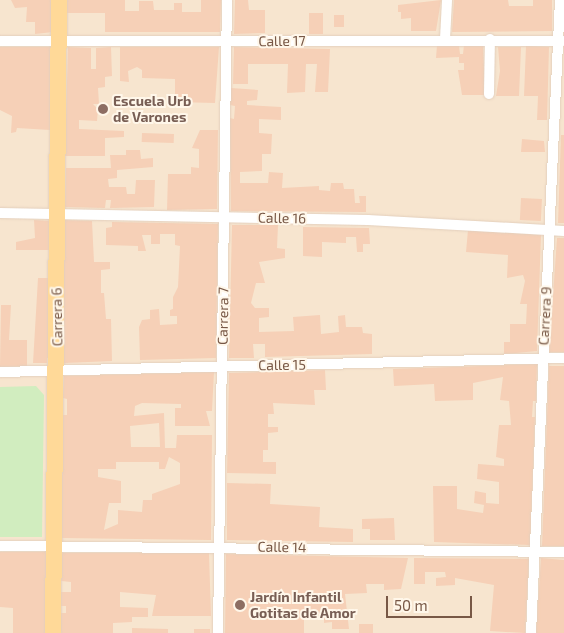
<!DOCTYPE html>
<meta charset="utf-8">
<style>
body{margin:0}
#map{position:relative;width:564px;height:633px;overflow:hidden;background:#fef3e1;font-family:"Exo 2",sans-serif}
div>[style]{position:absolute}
.residential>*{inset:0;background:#f7e5cf;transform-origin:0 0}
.green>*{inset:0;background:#d1edbf}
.building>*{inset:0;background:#f6d0b7;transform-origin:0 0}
.roads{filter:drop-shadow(0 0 1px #e3cfbc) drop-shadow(0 0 1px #e3cfbc)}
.street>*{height:10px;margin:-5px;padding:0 5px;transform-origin:5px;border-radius:5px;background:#fff}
.primary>*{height:16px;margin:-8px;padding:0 8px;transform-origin:8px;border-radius:8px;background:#ffd998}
.dots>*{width:14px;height:14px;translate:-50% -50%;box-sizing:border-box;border:2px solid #fff7ea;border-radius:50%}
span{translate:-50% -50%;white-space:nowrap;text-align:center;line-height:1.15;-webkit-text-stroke:4px #fff7ea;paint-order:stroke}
.street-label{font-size:14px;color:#785846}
.education-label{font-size:14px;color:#785e54;font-weight:700}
.left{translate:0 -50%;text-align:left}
.scale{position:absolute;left:386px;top:596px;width:86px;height:22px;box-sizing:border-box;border:2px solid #785846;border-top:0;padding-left:6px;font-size:15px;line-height:18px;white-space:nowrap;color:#785846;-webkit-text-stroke:4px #fff7ea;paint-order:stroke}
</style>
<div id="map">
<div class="residential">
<div style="left:0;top:0;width:564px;height:633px"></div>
</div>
<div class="green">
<div style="clip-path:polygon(36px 386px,44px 395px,42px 537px,0 537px,0 387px)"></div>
</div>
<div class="building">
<div style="clip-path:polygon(11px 0,53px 0,53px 32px,35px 34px,35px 22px,26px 22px,27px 7px,15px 8px)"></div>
<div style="clip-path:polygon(67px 0,125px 0,125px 11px,139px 11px,139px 1px,153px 1px,154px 10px,174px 10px,174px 3px,182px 3px,182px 12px,201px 12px,201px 0,221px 0,220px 32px,105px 32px,105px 13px,67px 13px)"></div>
<div style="clip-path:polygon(235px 0,248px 0,249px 10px,265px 10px,265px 33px,234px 34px)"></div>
<div style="clip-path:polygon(441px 0,436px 31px,411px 31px,411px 18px,401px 19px,401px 12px,398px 12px,398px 5px)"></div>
<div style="clip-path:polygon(454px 0,508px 0,509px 6px,533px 6px,533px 0,552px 0,552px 31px,452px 32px)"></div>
<div style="left:309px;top:13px;width:14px;height:21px"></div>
<div style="left:334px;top:15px;width:10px;height:12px"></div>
<div style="clip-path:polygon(437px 45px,459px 46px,460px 54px,463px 54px,464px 45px,483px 45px,485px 95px,462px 95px,458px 70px,464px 70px,464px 63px,459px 63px,459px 57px,436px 58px)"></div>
<div style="clip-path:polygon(526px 46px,549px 47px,547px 120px,537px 120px,538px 96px,524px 96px)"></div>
<div style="clip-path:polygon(0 47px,53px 47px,50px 130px,17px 128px,16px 132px,11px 133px,12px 116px,0 110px)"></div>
<div style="clip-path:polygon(68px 47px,91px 48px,91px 69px,96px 69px,96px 48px,111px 47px,112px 76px,105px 77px,105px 87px,98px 88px,99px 104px,93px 104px,98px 109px,97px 121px,79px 120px,79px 129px,124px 131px,124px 137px,105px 138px,105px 156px,65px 156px)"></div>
<div style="clip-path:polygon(120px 47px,219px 47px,215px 103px,175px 102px,175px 79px,142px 78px,142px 70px,137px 67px,128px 71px,129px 82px,120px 81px)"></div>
<div style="clip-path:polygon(234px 47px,330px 49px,328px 92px,315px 92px,317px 64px,306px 64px,305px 92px,287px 93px,288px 64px,248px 64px,248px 84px,233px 84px)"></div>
<div style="clip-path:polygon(498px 47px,521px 47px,519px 96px,496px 96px,500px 71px)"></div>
<div style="clip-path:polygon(231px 88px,258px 90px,257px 100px,247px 101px,247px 105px,281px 107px,281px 120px,259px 119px,259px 133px,272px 134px,271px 154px,262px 154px,262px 171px,240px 172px,240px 183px,268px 183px,269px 172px,283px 173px,282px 188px,319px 186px,319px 190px,330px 191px,331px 183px,343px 183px,344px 189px,354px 189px,355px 203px,360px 203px,359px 196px,366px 196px,366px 212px,231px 211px,230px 118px,234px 119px,235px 106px,230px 105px)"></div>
<div style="clip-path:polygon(200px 130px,218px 130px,217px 209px,167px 210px,168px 174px,191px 174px,191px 167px,199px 168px,199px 149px,192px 148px)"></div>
<div style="left:142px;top:133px;width:32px;height:9px;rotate:2deg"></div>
<div style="clip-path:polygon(561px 135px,564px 135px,564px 223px,558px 223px)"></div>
<div style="clip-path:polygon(522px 139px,544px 141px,545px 152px,521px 152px)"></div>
<div style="clip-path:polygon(126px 150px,140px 150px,141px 159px,153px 158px,153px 167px,117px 170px,117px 178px,108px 179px,109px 187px,126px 187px,127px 194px,135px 194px,136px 180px,155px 180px,154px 207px,110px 208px,111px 200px,106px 200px,105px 208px,65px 207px,66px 168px,111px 168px,110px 155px,126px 155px)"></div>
<div style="left:521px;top:198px;width:21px;height:22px;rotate:3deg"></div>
<div style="clip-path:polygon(34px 220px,51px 221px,52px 250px,16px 250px,16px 242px,35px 238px)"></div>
<div style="clip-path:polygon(64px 220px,92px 221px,94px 262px,110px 262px,110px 269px,101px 270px,101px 293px,104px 293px,106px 319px,111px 319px,112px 361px,64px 363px)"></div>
<div style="clip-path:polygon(112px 222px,218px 224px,216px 358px,140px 360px,139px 327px,142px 320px,150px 319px,150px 310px,159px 309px,160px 325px,177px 324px,177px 316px,170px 316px,170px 310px,173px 309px,173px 297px,178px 287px,180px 246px,175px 245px,175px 234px,160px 234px,160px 244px,151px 244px,151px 235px,142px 235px,146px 251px,138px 251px,138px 246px,106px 245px,106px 228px,112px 227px)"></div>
<div style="clip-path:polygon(232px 225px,278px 225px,277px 248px,285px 249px,285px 258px,259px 262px,265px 283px,256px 283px,251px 303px,255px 308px,269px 308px,269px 317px,259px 318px,259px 332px,294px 331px,293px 317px,320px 315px,321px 334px,339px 332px,338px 316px,345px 315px,346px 327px,362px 327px,363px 333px,372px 334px,372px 354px,265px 357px,265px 344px,253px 344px,254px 358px,229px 358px)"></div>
<div style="clip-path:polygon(303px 227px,369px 228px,370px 244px,363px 244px,363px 252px,357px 252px,356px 237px,346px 237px,346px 243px,322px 242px,322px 257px,303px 256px)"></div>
<div style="clip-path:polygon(468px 230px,541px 235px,537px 351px,504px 354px,504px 342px,510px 342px,510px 324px,526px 324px,527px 304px,520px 304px,525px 281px,523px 275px,507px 278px,508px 255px,466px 252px)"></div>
<div style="clip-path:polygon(557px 238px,564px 238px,564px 352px,549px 352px)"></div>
<div style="clip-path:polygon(38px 278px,51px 278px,51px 358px,47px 358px,47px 363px,33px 363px)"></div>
<div style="clip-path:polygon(1px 305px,11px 305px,9px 340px,27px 340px,27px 366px,0 367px)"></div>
<div style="clip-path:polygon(537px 364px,536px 401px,533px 401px,532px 417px,535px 417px,530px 545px,434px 542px,433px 486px,457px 486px,457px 509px,483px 513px,484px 505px,474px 503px,475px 491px,486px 493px,486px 503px,499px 504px,499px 482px,477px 479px,478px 464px,504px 466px,504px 459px,496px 457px,499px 425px,511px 425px,509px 401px,500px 400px,503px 377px,473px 383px,473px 400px,435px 401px,434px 384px,394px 386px,393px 369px)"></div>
<div style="clip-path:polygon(549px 366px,564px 366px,564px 546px,542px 546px)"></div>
<div style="clip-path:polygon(325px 370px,326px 390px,314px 390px,315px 405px,273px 403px,274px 414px,268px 414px,268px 427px,278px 427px,278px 432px,268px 433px,268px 450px,263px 450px,263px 462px,276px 462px,276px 474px,227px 473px,229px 373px)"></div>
<div style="clip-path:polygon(evenodd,214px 372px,212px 411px,206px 411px,210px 426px,175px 426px,175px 408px,181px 408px,181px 404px,142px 403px,135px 406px,134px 416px,164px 413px,165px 448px,176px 448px,177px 435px,212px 435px,211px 540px,61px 538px,63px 415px,67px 415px,67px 399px,63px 398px,64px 376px,214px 372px,159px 423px,160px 447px,131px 447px,130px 426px,159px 423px,214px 372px,169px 457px,180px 463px,180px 484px,152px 494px,152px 500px,143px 500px,142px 512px,118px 510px,118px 524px,104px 530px,109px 503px,121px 503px,121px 481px,98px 477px,98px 469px,116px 469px,116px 462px,159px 462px,159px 469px,165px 469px,169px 457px)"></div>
<div style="clip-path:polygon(227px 483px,271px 484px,270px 504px,320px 507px,319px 527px,353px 529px,353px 542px,227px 540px)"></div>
<div style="clip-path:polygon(394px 518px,395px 540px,370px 540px,370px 529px,362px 529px,362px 519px)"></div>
<div style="clip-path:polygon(0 552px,48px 552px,47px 633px,13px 633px,13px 608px,0 607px)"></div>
<div style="clip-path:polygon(61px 553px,209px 553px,211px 616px,152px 616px,156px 595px,120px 592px,120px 607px,148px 608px,148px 617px,132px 617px,132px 622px,113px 623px,113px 633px,61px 633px,61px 613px,66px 613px,66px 606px,60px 606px,60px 592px,71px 592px,71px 582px,61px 581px)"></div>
<div style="clip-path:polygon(226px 554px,408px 558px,401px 589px,384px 590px,384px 584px,366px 584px,367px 593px,345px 594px,349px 629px,332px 629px,332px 622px,324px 623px,324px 616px,304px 617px,304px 633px,225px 633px)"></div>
<div style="clip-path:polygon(414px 558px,529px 559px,525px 633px,490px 631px,494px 585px,455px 578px,455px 585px,436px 586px,436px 578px,446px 577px,445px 572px,425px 572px,425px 584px,414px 584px)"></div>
<div style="clip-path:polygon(541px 558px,564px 560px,564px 633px,536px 633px)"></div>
<div style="left:359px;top:624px;width:14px;height:9px"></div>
<div style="clip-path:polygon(132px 628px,168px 629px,168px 633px,132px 633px)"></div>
<div style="left:194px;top:629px;width:16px;height:4px"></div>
</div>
<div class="roads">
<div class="street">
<div style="left:445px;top:39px;width:39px;rotate:-87deg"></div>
<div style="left:0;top:41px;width:563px"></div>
<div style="left:489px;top:94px;width:55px;rotate:-89deg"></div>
<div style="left:0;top:213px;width:368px;rotate:1.1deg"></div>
<div style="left:368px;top:220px;width:196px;rotate:3.2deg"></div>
<div style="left:0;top:372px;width:564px;rotate:-1.42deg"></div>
<div style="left:0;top:546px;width:564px;rotate:0.61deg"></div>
<div style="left:218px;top:633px;width:633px;rotate:-89.19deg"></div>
<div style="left:531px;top:633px;width:634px;rotate:-87.38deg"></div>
</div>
<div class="primary">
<div style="left:53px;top:633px;width:633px;rotate:-89.46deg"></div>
</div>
</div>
<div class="dots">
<div style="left:103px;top:109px;background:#8d6e63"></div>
<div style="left:240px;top:605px;background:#8d6e63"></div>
</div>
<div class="street-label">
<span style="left:282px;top:41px;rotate:-1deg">Calle 17</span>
<span style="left:282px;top:218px;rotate:1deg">Calle 16</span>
<span style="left:223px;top:316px;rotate:-89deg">Carrera 7</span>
<span style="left:545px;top:316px;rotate:-87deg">Carrera 9</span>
<span style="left:57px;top:317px;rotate:-91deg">Carrera 6</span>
<span style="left:282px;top:365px;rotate:-1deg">Calle 15</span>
<span style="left:282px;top:547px;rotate:1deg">Calle 14</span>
</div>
<div class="education-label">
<span class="left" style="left:113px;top:109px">Escuela Urb<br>de Varones</span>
<span class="left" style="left:250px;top:605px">Jardín Infantil<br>Gotitas de Amor</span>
</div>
<div class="scale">50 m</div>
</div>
